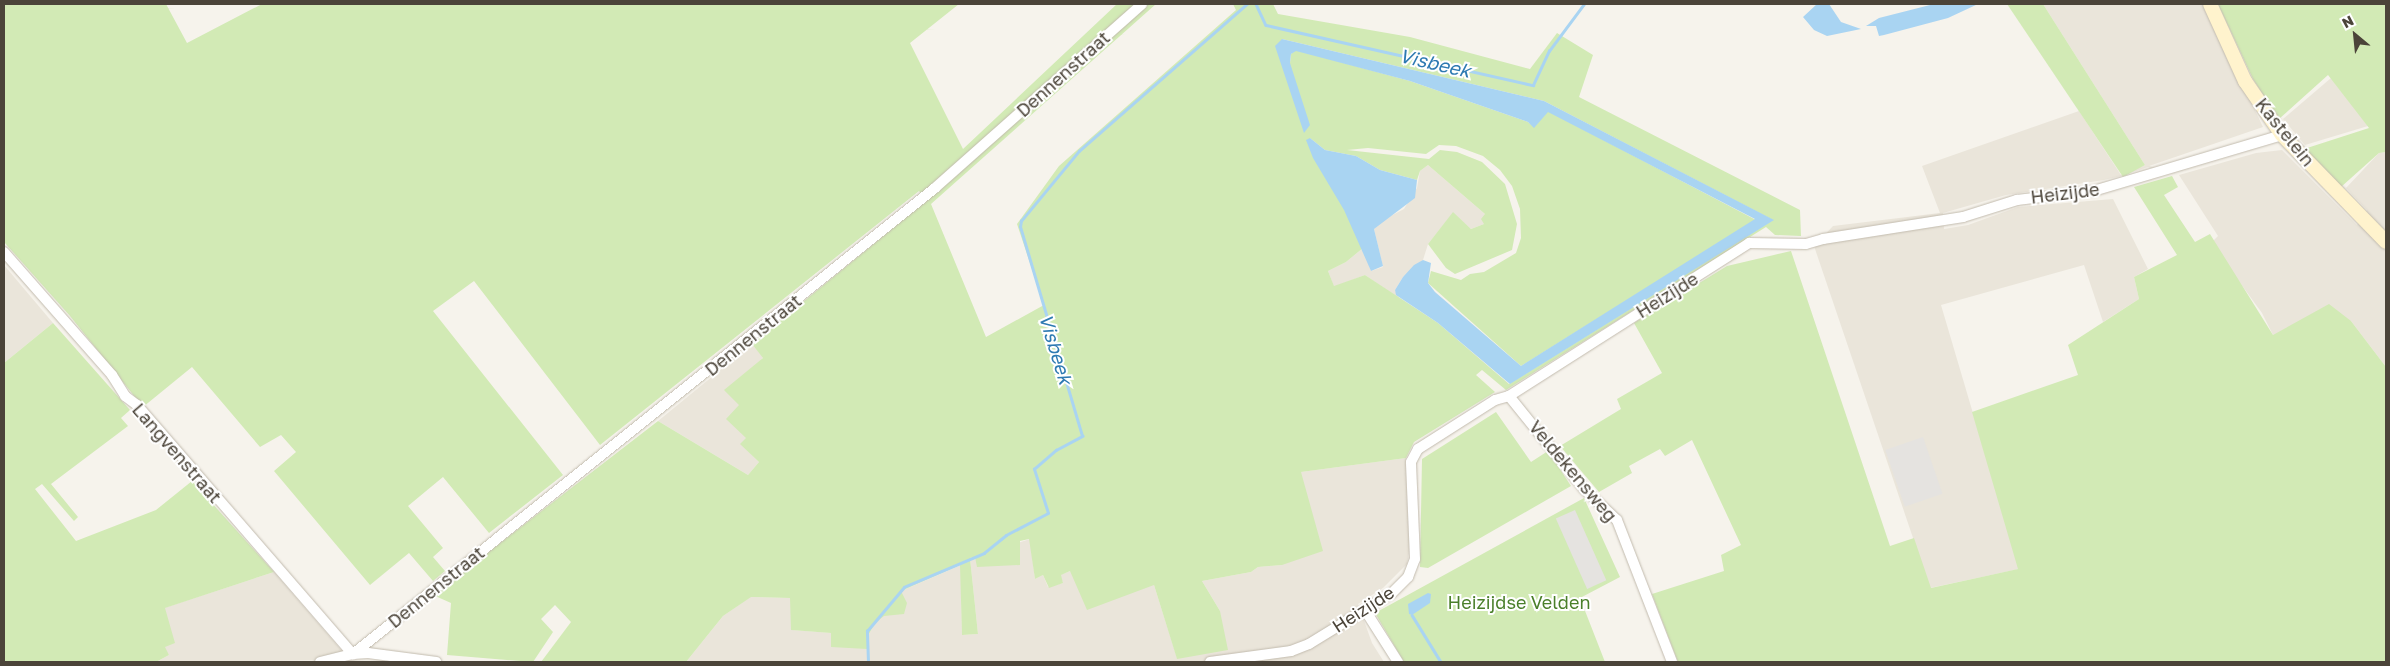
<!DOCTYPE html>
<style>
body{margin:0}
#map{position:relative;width:2390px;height:666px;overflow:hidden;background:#f6f3ec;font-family:"Golos Text",sans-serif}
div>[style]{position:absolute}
.residential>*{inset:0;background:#eae5da}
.green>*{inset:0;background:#d2eab5}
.parking>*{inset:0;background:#e5e3e0;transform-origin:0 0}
.water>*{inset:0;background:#a9d4f2}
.stream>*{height:2.5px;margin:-1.25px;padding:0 1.25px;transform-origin:1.25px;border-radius:1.25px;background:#a9d4f2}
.roads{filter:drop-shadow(0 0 1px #c2bbae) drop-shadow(0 0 1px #c2bbae)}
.street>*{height:10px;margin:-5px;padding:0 5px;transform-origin:5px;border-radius:5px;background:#fff}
.secondary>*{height:14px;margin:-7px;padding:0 7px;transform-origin:7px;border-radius:7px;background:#fff3cd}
span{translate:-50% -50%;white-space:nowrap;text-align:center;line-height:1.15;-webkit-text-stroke:4px #fff;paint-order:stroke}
.street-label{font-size:18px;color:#4b4439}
.park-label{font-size:18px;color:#4a7f2a}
.water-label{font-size:19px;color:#2e7ab2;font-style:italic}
.frame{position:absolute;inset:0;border:5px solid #4b4439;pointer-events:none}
.north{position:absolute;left:2330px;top:10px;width:50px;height:50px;-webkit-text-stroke:4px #fff;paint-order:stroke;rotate:332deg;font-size:14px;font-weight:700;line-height:20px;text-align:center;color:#4b4439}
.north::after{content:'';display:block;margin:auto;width:18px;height:22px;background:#4b4439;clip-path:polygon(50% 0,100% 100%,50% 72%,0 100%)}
</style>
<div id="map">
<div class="residential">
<div style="clip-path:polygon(2043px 4px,2204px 4px,2263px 127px,2149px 166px,2179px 175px,2256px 153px,2282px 150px,2357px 225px,2367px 210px,2346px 188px,2379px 153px,2386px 152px,2386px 367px,2351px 321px,2273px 335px,2262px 313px,2211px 243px,2218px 236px,2179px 175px,2148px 167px,2121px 176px,2104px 180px,2006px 195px,1943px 213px,1944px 229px,1968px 225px,2018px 207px,2113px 199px,2148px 269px,2134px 277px,2139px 299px,2103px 322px,2084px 265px,1941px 305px,2019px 569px,1930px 588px,1814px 246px,1833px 226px,1940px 213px,1922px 166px,2079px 111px,2121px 175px,2145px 165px)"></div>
<div style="clip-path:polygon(2331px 78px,2368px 126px,2305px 145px,2283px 119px)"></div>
<div style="clip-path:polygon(1428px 165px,1485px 214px,1484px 224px,1471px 229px,1453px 213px,1428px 244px,1423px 260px,1403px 277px,1395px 290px,1399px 298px,1365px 275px,1334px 287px,1328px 271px,1346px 262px,1363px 248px,1371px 271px,1383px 267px,1374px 229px,1379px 222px,1404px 209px,1417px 188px,1420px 171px)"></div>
<div style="clip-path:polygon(4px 265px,53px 323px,4px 363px)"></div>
<div style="clip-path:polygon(752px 344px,763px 357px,739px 405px,747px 438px,741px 444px,759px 462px,748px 475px,658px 421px)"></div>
<div style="clip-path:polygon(1406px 458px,1410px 546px,1407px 564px,1383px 588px,1358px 604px,1372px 643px,1384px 662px,686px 662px,723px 616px,750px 597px,791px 598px,792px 630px,832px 633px,866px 649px,869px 634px,875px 623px,901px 591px,961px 565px,962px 635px,978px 634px,970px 558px,1030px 539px,1035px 579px,1043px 575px,1048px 587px,1063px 583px,1060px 575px,1070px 571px,1154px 585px,1177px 658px,1220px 611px,1202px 581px,1251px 572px,1258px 567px,1282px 565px,1301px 472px)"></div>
<div style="clip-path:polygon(274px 572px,342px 651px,344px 660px,156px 662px,169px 655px,164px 648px,164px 608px)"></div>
</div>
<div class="green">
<div style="clip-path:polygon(evenodd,4px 4px,166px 4px,187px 43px,262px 4px,959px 4px,910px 43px,963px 149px,1117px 4px,1156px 4px,931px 204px,986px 337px,1044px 305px,1017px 224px,1059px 166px,1236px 10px,1233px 4px,1273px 4px,1278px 14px,1410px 37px,1530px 69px,1557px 33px,1593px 55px,1579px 97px,1800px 210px,1801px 236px,1775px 235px,1766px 227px,1506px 390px,1482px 370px,1476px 375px,1495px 392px,1414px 442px,1406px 458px,1301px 472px,1323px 551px,1282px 565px,1258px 567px,1251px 572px,1202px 581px,1220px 611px,1228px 650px,1177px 659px,1154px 585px,1087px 610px,1070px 571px,1061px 575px,1063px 583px,1049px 588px,1043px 575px,1035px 579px,1029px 539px,1020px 541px,1020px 565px,977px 567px,975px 557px,970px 558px,978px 634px,962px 635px,960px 565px,901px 591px,907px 603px,904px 614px,884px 616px,875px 623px,869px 634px,867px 649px,831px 647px,831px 633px,791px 630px,790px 598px,751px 597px,723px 616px,686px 662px,541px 662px,571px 622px,555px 605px,541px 619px,553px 632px,533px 662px,447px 655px,451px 603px,433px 595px,658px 421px,748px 475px,759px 462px,740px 444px,746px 438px,726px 419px,739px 405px,724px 390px,763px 358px,752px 344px,927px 200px,919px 191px,600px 445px,474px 281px,433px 311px,563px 475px,489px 533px,443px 477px,408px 506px,443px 548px,433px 557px,445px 571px,433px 581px,409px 553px,370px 585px,274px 471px,296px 452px,281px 435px,260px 447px,192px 367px,143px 407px,70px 316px,4px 242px,4px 4px,1282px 39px,1544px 101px,1773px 220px,1509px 384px,1438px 323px,1365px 275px,1334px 286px,1328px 271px,1346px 262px,1363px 248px,1310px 138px,1325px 150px,1356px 156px,1380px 170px,1417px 180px,1420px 171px,1428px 165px,1485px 214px,1481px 219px,1484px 224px,1471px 229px,1453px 212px,1428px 244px,1446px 268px,1455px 274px,1512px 250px,1517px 224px,1505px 184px,1482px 162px,1457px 152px,1440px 150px,1429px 159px,1347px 150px,1368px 148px,1426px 154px,1439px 145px,1456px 146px,1483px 156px,1500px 170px,1512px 186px,1520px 209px,1521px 238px,1516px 253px,1484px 272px,1470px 274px,1461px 280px,1431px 271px,1428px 283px,1521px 366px,1756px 220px,1548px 111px,1534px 127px,1528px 122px,1410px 81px,1296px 50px,1291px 54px,1290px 63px,1282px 39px)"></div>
<div style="clip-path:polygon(2007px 4px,2043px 4px,2145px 165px,2123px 177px)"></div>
<div style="clip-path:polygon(2218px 4px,2386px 4px,2386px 152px,2379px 153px,2341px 187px,2304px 149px,2369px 128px,2328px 75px,2279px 119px,2253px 79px)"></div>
<div style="clip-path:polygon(2172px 176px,2178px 187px,2164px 195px,2195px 242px,2210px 234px,2273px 335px,2329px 304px,2351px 321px,2386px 367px,2386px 662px,1678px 662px,1652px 594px,1724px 571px,1721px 555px,1741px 545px,1692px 440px,1665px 456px,1660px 449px,1629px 466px,1632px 473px,1599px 492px,1560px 446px,1621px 409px,1617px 399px,1662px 373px,1634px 323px,1727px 266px,1791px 251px,1890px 546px,1914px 538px,1931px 588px,2018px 569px,1972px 412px,2078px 375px,2068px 345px,2139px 299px,2134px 277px,2177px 255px,2134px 187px)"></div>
<div style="clip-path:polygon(53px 323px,130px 410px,121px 418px,128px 426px,51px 484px,78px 517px,74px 521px,42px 484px,35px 489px,76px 541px,156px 510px,192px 481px,274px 572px,165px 608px,175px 643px,165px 647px,169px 655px,156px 662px,4px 662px,4px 363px)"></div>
<div style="clip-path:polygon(1496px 412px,1531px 462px,1548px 451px,1571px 486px,1428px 568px,1420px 567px,1422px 459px)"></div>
<div style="clip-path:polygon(1584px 498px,1620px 577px,1580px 598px,1605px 662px,1404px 662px,1375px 613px)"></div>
</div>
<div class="parking">
<div style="left:1923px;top:437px;width:60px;height:40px;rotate:71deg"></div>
<div style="left:1575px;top:510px;width:77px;height:21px;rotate:66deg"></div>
</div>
<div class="water">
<div style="clip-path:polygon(1817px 4px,1829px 4px,1841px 22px,1861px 29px,1827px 36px,1814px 30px,1803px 17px)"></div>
<div style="clip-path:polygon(1934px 4px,1978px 4px,1948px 18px,1884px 35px,1879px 36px,1876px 26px,1866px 26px,1879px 18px)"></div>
<div style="clip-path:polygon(1282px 39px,1544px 101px,1774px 220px,1510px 384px,1438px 323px,1396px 295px,1395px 290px,1403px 277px,1414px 265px,1423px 260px,1431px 263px,1428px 283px,1435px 292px,1521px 366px,1755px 219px,1548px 112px,1534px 128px,1528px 122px,1410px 81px,1296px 51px,1291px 54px,1290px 63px,1310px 125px,1304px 133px,1275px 46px)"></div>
<div style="clip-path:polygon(1310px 138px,1325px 150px,1356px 156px,1380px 170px,1417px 180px,1415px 198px,1374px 229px,1383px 266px,1371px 271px,1344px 210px,1313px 158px,1306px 140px)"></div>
<div style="clip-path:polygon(1428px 593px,1431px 594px,1430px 603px,1412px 615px,1409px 614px,1408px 604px)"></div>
</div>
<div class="stream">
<div style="left:1256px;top:4px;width:23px;rotate:65deg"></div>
<div style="left:1266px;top:25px;width:274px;rotate:12.7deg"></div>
<div style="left:1533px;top:85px;width:38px;rotate:-65deg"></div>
<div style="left:1549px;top:51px;width:59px;rotate:-53.3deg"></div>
<div style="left:1412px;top:615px;width:55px;rotate:58.3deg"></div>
<div style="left:868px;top:662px;width:31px;rotate:-92deg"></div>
<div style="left:867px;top:631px;width:57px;rotate:-49.9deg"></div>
<div style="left:904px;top:587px;width:87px;rotate:-23deg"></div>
<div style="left:984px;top:553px;width:28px;rotate:-39deg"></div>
<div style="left:1006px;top:535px;width:47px;rotate:-27.6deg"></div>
<div style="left:1048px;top:513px;width:46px;rotate:-107.7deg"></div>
<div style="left:1034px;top:469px;width:29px;rotate:-41deg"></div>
<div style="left:1056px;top:450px;width:30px;rotate:-28deg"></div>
<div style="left:1082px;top:436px;width:218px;rotate:-106.5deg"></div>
<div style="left:1020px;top:227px;width:6px;rotate:-81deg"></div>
<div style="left:1021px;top:221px;width:91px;rotate:-50.4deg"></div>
<div style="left:1079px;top:151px;width:223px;rotate:-41.2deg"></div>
</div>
<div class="roads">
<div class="street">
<div style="left:4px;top:252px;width:164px;rotate:48.7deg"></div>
<div style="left:112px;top:375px;width:25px;rotate:58deg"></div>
<div style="left:125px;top:396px;width:15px;rotate:37deg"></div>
<div style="left:137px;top:405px;width:330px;rotate:49.1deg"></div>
<div style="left:1509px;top:396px;width:119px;rotate:51.1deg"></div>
<div style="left:1584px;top:489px;width:45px;rotate:43.2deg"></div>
<div style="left:1617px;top:520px;width:152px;rotate:68.8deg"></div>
<div style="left:1365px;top:610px;width:62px;rotate:57.6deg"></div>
<div style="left:353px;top:654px;width:746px;rotate:-38.68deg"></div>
<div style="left:935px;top:188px;width:277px;rotate:-41.6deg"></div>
<div style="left:320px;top:662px;width:34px;rotate:-14deg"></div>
<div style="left:353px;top:654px;width:15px;rotate:-4deg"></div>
<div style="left:368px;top:653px;width:69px;rotate:7.5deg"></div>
<div style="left:1210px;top:662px;width:82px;rotate:-7.7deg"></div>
<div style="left:1291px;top:651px;width:19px;rotate:-21deg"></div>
<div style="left:1309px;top:644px;width:97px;rotate:-31.6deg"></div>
<div style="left:1392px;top:593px;width:23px;rotate:-45deg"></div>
<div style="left:1408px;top:577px;width:19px;rotate:-69deg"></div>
<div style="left:1415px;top:559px;width:97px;rotate:-92.4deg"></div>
<div style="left:1411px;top:462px;width:15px;rotate:-62deg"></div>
<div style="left:1418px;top:449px;width:91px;rotate:-32.5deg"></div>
<div style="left:1495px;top:400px;width:15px;rotate:-16deg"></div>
<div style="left:1509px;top:396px;width:285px;rotate:-32.5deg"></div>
<div style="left:1749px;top:243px;width:57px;rotate:1deg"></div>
<div style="left:1806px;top:244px;width:18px;rotate:-16deg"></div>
<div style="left:1823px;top:239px;width:142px;rotate:-8.9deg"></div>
<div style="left:1963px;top:217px;width:57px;rotate:-17.5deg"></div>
<div style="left:2017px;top:200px;width:77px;rotate:-6.8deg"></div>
<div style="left:2093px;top:191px;width:197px;rotate:-16.5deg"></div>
</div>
<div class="secondary">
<div style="left:2210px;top:4px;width:85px;rotate:65.6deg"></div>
<div style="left:2245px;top:81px;width:65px;rotate:55.6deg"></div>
<div style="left:2282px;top:135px;width:149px;rotate:45.8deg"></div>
</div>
</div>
<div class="street-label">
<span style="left:1063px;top:74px;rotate:-42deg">Dennenstraat</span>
<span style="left:2285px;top:132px;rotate:51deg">Kastelein</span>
<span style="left:2065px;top:193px;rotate:-7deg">Heizijde</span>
<span style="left:1667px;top:295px;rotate:-32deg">Heizijde</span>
<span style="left:753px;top:335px;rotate:-39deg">Dennenstraat</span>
<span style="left:177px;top:453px;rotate:49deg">Langvenstraat</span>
<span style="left:1573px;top:471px;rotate:50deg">Veldekensweg</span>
<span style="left:436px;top:587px;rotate:-39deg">Dennenstraat</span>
<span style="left:1363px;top:609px;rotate:-33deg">Heizijde</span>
</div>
<div class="park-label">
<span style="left:1519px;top:602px">Heizijdse Velden</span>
</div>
<div class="water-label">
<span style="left:1435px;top:63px;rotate:13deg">Visbeek</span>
<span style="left:1056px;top:349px;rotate:73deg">Visbeek</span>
</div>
<div class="frame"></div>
<div class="north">N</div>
</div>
